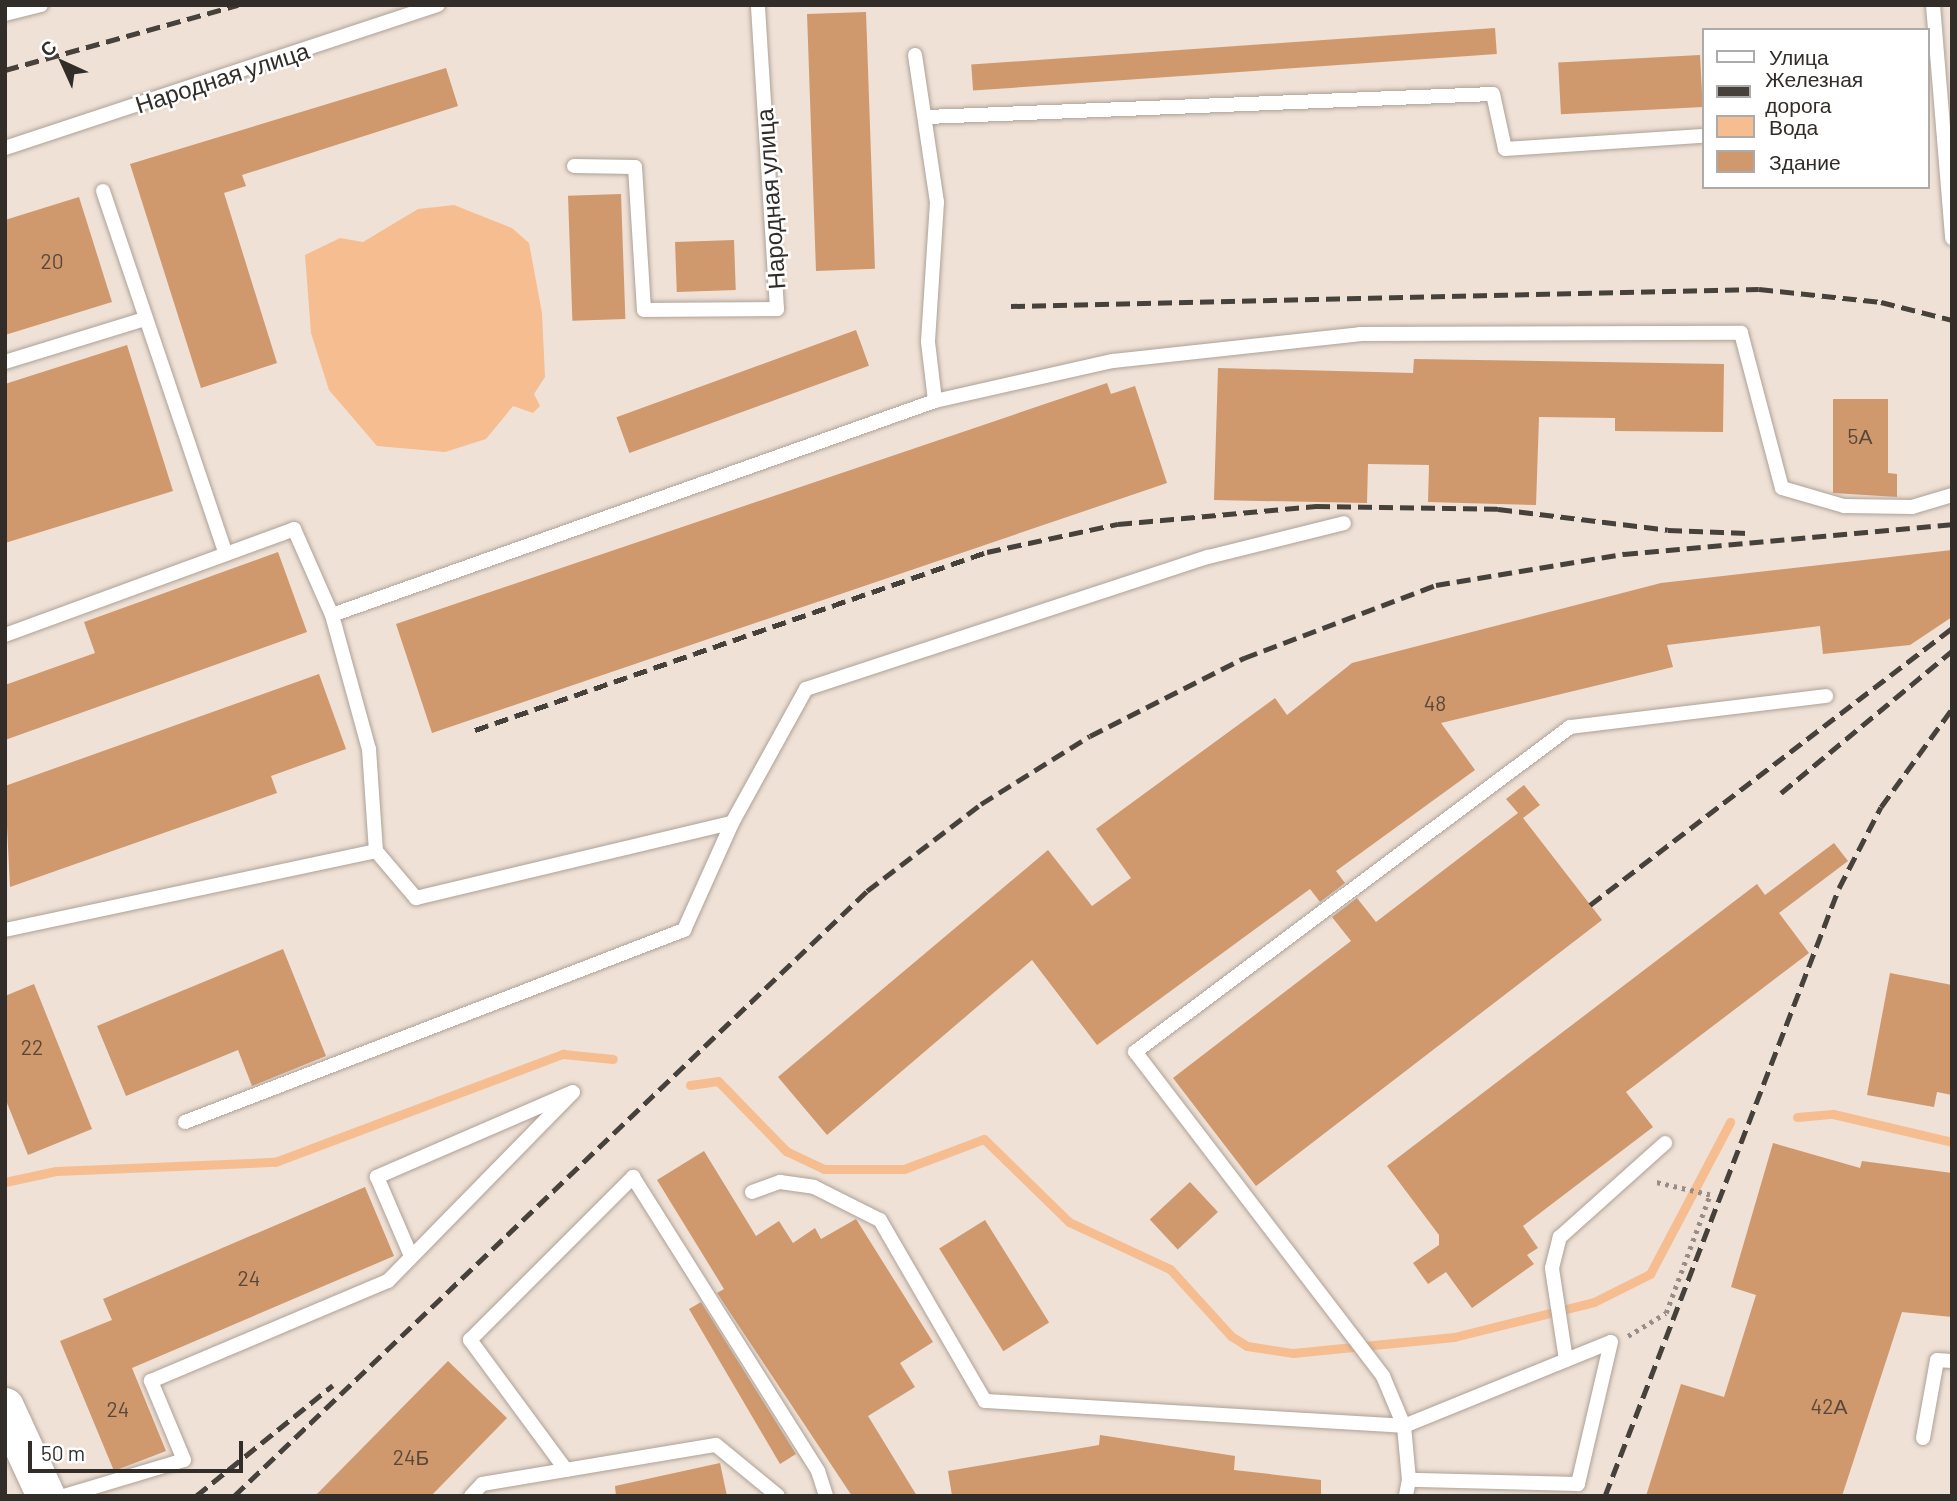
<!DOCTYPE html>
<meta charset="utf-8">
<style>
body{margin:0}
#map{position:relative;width:1957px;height:1501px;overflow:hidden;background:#efe1d6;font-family:Barlow,sans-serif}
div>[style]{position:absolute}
.water>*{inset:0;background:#f6bd91}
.stream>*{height:9px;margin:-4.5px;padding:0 4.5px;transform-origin:4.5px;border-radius:4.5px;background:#f6bd91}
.building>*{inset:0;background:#cf986d;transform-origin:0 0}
.path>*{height:4.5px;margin-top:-2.25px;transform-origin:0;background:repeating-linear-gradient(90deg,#978d86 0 3.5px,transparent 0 8.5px)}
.roads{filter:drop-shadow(0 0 2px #aea196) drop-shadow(0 0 2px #aea196)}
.service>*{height:14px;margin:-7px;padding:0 7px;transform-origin:7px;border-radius:7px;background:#fff}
.secondary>*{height:38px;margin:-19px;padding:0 19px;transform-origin:19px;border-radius:19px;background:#fff}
.rail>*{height:5px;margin-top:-2.5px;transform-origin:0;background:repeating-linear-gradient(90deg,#47413c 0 14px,transparent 0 21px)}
span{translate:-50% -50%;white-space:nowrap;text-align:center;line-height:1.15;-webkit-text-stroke:5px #fff;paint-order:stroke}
.number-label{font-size:21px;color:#59483a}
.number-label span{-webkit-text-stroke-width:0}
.street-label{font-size:24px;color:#322d29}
.frame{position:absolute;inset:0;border:7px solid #322d29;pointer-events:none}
.legend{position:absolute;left:1702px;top:28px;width:228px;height:161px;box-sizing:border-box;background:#fff;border:2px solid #adaba9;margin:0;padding:9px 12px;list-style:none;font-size:21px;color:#322d29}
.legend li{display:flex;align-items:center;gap:14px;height:35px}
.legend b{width:35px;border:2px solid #adaba9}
.north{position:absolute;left:28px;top:28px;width:70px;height:70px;-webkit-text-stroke:5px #fff;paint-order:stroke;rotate:315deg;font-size:19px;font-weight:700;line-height:28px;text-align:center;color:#322d29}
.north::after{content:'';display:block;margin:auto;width:24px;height:32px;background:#322d29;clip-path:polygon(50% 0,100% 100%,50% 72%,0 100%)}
.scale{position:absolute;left:28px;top:1441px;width:215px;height:32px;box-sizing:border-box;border:4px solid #322d29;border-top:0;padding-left:9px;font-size:21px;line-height:24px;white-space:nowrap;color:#322d29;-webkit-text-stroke:5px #fff;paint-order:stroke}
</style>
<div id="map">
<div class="water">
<div style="clip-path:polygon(454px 205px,512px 228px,529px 243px,542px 313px,545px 377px,534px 394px,540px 406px,533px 413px,513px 406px,486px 439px,445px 452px,377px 446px,329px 390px,311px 333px,305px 255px,340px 238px,363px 242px,418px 209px)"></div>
</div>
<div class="stream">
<div style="left:690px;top:1085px;width:28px;rotate:-8deg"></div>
<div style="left:718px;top:1081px;width:98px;rotate:45.8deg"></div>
<div style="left:786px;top:1151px;width:42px;rotate:25.3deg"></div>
<div style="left:824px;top:1169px;width:80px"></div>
<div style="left:904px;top:1169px;width:85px;rotate:-20.6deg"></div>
<div style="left:984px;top:1139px;width:119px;rotate:44.3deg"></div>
<div style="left:1069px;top:1222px;width:111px;rotate:25deg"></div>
<div style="left:1170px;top:1269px;width:91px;rotate:47.7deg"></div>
<div style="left:1231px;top:1336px;width:19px;rotate:32deg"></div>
<div style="left:1247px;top:1346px;width:47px;rotate:8.7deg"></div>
<div style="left:1293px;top:1353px;width:162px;rotate:-5.7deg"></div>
<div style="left:1454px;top:1337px;width:144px;rotate:-14deg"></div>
<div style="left:1594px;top:1302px;width:63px;rotate:-26.6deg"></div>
<div style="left:1650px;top:1274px;width:172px;rotate:-62.2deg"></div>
<div style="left:1797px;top:1117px;width:36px;rotate:-5deg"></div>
<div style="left:1833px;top:1114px;width:122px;rotate:13.2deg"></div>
<div style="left:5px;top:1182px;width:52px;rotate:-12.2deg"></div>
<div style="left:56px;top:1171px;width:219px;rotate:-2.4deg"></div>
<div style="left:275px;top:1162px;width:308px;rotate:-20.6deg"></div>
<div style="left:563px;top:1054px;width:50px;rotate:5.7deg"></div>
</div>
<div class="building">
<div style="left:866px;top:12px;width:257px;height:59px;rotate:88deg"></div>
<div style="left:1495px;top:28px;width:26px;height:525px;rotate:86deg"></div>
<div style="left:1700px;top:55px;width:52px;height:142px;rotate:87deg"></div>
<div style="clip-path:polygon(446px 68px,458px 106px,242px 175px,246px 186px,224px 193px,277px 363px,201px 388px,130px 164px)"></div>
<div style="left:621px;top:194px;width:125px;height:53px;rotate:88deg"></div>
<div style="clip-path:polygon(79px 197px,112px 302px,5px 335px,5px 220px)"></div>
<div style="left:734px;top:240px;width:50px;height:59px;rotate:88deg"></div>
<div style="left:856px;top:330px;width:38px;height:255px;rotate:70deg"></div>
<div style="clip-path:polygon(127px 345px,173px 491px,5px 543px,5px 384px)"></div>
<div style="clip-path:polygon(1414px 359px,1724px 364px,1723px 432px,1615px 431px,1615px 418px,1539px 417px,1536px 505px,1428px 502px,1429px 465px,1368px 464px,1367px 503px,1214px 500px,1218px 368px,1413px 373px)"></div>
<div style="clip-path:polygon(1107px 383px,1111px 394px,1135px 386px,1167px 483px,432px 733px,396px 624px)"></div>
<div style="clip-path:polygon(1833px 399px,1888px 399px,1888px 473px,1897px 474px,1897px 497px,1833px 493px)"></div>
<div style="clip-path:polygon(1952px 550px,1952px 617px,1910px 645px,1823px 654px,1820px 626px,1667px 645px,1673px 667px,1441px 723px,1475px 770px,1336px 871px,1345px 883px,1320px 902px,1310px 889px,1097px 1045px,1032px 960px,827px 1135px,778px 1077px,1048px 850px,1092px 906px,1131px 878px,1096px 829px,1275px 698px,1287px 715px,1352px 663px,1661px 583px)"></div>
<div style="clip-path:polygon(278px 552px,307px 632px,5px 740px,5px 685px,95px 653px,84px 622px)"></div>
<div style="clip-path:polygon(319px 674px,346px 749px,271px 776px,277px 793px,10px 887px,5px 786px)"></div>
<div style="clip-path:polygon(1524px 785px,1540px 805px,1523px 818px,1602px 920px,1256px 1186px,1173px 1078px,1351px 941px,1332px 917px,1357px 898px,1376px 922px,1518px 813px,1506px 799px)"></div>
<div style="clip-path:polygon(1834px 843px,1848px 861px,1779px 913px,1809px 953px,1626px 1092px,1653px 1127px,1523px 1226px,1538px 1248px,1527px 1255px,1534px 1264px,1472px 1308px,1446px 1272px,1428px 1284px,1413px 1263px,1439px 1245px,1439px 1235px,1387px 1166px,1757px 884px,1765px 895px)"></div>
<div style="clip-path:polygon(283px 949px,326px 1056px,252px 1086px,238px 1050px,126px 1096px,97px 1026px)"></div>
<div style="clip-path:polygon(1890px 973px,1952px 985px,1952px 1095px,1937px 1092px,1934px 1107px,1867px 1095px)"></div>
<div style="clip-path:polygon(34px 984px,92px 1129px,28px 1155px,5px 1098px,5px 996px)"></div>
<div style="clip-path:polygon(1773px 1143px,1860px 1168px,1862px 1161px,1952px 1173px,1952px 1317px,1902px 1312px,1842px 1496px,1646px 1496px,1681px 1384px,1724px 1397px,1756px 1295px,1731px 1287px)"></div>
<div style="clip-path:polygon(704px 1151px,756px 1236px,779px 1221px,793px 1243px,815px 1228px,821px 1239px,856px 1219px,933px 1342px,900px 1363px,915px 1387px,868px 1416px,917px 1496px,852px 1496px,717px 1293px,724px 1289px,657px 1180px)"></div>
<div style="left:1190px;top:1182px;width:41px;height:55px;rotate:47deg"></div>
<div style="clip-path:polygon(365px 1187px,394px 1256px,132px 1368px,166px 1451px,114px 1471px,60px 1341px,112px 1320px,103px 1299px)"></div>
<div style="left:985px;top:1220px;width:121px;height:54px;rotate:58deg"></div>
<div style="clip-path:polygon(701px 1302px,796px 1454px,780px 1464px,689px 1309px)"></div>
<div style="clip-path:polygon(448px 1361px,507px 1418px,431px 1496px,315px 1496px)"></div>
<div style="clip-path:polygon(1100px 1435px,1235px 1456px,1234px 1470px,1321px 1480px,1321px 1496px,952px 1496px,948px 1471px,1099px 1445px)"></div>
<div style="clip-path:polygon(720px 1463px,727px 1496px,616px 1496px,615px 1486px)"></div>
</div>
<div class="path">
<div style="left:1628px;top:1336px;width:44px;rotate:-31.2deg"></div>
<div style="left:1666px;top:1313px;width:126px;rotate:-69.6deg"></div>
<div style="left:1710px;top:1195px;width:57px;rotate:-166.9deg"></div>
</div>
<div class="roads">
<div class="service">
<div style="left:1933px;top:5px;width:234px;rotate:85.3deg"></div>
<div style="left:5px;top:14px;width:37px;rotate:-14deg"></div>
<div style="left:915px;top:55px;width:149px;rotate:81.5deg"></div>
<div style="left:937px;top:202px;width:140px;rotate:93.7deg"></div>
<div style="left:928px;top:342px;width:59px;rotate:83.2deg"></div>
<div style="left:927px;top:117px;width:566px;rotate:-2.33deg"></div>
<div style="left:1493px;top:94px;width:56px;rotate:77.7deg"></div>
<div style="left:1505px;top:149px;width:198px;rotate:-3.8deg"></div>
<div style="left:5px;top:148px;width:456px;rotate:-18.3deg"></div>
<div style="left:574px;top:166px;width:61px;rotate:0.9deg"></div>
<div style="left:635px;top:167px;width:143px;rotate:86.4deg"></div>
<div style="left:644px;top:310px;width:133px;rotate:-0.4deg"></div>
<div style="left:777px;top:309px;width:305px;rotate:-93.6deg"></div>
<div style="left:103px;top:191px;width:383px;rotate:71.3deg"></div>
<div style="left:5px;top:362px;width:146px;rotate:-17.1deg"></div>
<div style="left:332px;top:615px;width:139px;rotate:74.6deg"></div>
<div style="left:369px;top:749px;width:102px;rotate:86.1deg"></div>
<div style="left:5px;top:635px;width:308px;rotate:-20.1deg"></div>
<div style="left:294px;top:529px;width:94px;rotate:66.2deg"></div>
<div style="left:332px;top:615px;width:640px;rotate:-19.54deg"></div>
<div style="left:935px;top:401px;width:182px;rotate:-12.7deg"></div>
<div style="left:1113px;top:361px;width:248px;rotate:-6.2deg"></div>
<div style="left:1360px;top:334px;width:381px;rotate:-0.2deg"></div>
<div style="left:1741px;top:333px;width:160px;rotate:75.2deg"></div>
<div style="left:1782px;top:488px;width:65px;rotate:16.2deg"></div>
<div style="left:1844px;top:506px;width:68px;rotate:0.8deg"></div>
<div style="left:1912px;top:507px;width:42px;rotate:-16.7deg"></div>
<div style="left:5px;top:930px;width:379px;rotate:-12deg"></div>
<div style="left:376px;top:851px;width:62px;rotate:49.6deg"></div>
<div style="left:416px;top:898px;width:325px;rotate:-13.4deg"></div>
<div style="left:732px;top:823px;width:153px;rotate:-61.1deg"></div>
<div style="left:806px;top:689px;width:423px;rotate:-18.2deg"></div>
<div style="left:1208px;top:557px;width:140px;rotate:-14deg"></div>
<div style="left:185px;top:1122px;width:535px;rotate:-21.05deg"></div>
<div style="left:684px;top:930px;width:117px;rotate:-65.8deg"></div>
<div style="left:752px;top:1192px;width:30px;rotate:-20deg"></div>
<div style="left:780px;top:1182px;width:34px;rotate:8deg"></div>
<div style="left:814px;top:1187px;width:74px;rotate:26.6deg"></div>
<div style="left:880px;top:1220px;width:209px;rotate:59.9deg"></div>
<div style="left:985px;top:1401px;width:420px;rotate:3.4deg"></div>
<div style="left:1404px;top:1426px;width:223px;rotate:-22.1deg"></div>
<div style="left:1611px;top:1342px;width:146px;rotate:103.1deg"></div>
<div style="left:1578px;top:1484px;width:169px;rotate:-178.6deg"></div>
<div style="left:1409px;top:1480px;width:16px;rotate:101deg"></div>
<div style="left:1566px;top:1360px;width:93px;rotate:-98.7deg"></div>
<div style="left:1552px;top:1268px;width:32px;rotate:-76deg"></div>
<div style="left:1560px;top:1237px;width:141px;rotate:-41.8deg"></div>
<div style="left:1923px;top:1438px;width:79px;rotate:-79.8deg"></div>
<div style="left:1937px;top:1360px;width:15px;rotate:4deg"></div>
<div style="left:566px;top:1470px;width:162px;rotate:-126.4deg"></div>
<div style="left:470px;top:1340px;width:231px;rotate:-45deg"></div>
<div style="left:633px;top:1177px;width:347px;rotate:57.8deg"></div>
<div style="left:818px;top:1471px;width:26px;rotate:72deg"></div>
<div style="left:1409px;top:1480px;width:54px;rotate:-95.3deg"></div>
<div style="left:1404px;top:1426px;width:54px;rotate:-112.8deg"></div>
<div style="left:1383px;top:1376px;width:408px;rotate:-127.4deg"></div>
<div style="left:1135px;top:1052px;width:543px;rotate:-36.76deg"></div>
<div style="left:1570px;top:727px;width:258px;rotate:-6.9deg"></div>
<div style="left:64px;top:1496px;width:125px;rotate:-16.7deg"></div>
<div style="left:184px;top:1460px;width:86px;rotate:-112.7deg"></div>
<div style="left:151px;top:1381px;width:257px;rotate:-22.9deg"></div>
<div style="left:388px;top:1281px;width:264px;rotate:-45.6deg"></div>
<div style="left:573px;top:1092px;width:214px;rotate:156.6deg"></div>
<div style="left:377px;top:1177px;width:86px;rotate:66.7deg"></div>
<div style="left:471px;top:1496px;width:16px;rotate:-47deg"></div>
<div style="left:482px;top:1484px;width:237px;rotate:-9.5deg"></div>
<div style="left:716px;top:1445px;width:80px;rotate:39.4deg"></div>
</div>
<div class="secondary">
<div style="left:5px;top:1407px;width:98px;rotate:65.3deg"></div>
</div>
</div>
<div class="rail">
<div style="left:5px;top:70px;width:242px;rotate:-15.6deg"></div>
<div style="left:1011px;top:306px;width:748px;rotate:-1.3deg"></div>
<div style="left:1759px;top:289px;width:123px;rotate:6.1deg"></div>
<div style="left:1881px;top:302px;width:73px;rotate:14.2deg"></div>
<div style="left:475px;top:730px;width:542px;rotate:-19.17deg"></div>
<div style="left:987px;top:552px;width:134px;rotate:-12.1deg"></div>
<div style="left:1118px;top:524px;width:199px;rotate:-5.2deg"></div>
<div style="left:1316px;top:506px;width:182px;rotate:0.9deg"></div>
<div style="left:1498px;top:509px;width:171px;rotate:7deg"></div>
<div style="left:1668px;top:530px;width:80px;rotate:2.1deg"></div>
<div style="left:1781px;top:793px;width:222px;rotate:-39.7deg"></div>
<div style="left:1590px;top:905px;width:456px;rotate:-37.4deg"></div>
<div style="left:196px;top:1496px;width:176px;rotate:-39deg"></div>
<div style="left:234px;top:1496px;width:876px;rotate:-43.7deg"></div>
<div style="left:867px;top:891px;width:143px;rotate:-37.3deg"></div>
<div style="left:981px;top:804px;width:128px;rotate:-32deg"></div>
<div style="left:1090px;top:736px;width:173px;rotate:-26.9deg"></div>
<div style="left:1244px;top:658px;width:205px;rotate:-20.8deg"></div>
<div style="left:1436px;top:585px;width:191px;rotate:-9.4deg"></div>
<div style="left:1624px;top:554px;width:329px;rotate:-5.2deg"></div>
<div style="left:1605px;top:1496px;width:651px;rotate:-68.95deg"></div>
<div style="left:1839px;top:888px;width:91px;rotate:-62.6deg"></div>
<div style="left:1881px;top:807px;width:121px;rotate:-54.1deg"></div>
</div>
<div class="number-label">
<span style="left:52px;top:261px">20</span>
<span style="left:1860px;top:436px">5А</span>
<span style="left:1435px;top:703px">48</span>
<span style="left:32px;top:1047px">22</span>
<span style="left:249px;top:1278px">24</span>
<span style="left:1829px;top:1406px">42А</span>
<span style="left:118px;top:1409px">24</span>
<span style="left:411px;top:1457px">24Б</span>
</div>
<div class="street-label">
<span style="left:222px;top:77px;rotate:-18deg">Народная улица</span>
<span style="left:770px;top:199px;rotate:-94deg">Народная улица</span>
</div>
<div class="frame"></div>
<ul class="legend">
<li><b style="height:9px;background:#fff"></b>Улица</li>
<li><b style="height:9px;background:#47413c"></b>Железная дорога</li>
<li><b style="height:19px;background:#f6bd91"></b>Вода</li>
<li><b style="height:19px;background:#cf986d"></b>Здание</li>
</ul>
<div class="north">С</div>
<div class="scale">50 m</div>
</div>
